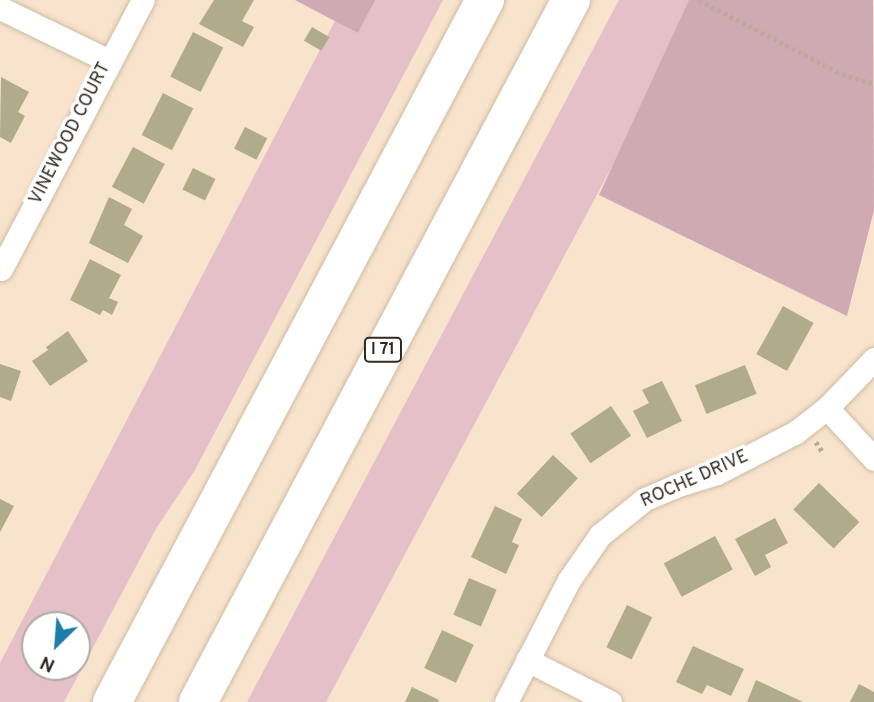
<!DOCTYPE html>
<style>
body{margin:0}
#map{position:relative;width:874px;height:702px;overflow:hidden;background:#f8e3cc;font-family:Overpass,sans-serif}
div>[style]{position:absolute}
.green>*{inset:0;background:#e5c0c8}
.forest>*{inset:0;background:#d0aab3}
.building>*{inset:0;background:#afab8b;transform-origin:0 0}
.path>*{height:4.5px;margin-top:-2.25px;transform-origin:0;background:repeating-linear-gradient(90deg,#bcab98 0 3.5px,transparent 0 7px)}
.roads{filter:drop-shadow(0 0 2px #cfbba5) drop-shadow(0 0 2px #cfbba5)}
.minor>*{height:23px;margin:-11.5px;padding:0 11.5px;transform-origin:11.5px;border-radius:11.5px;background:#fff}
.motorway>*{height:38px;margin:-19px;padding:0 19px;transform-origin:19px;border-radius:19px;background:#fff}
span{translate:-50% -50%;white-space:nowrap;text-align:center;line-height:1.15;-webkit-text-stroke:7px #fff;paint-order:stroke}
.shield-label span{padding:2px 5px;background:#fff;border:2px solid;border-radius:5px;-webkit-text-stroke-width:0}
.shield-label{font-size:16px;color:#322a21;font-weight:700}
.street-label{font-size:18px;color:#322a21}
.north{position:absolute;left:21px;top:611px;width:70px;height:70px;box-sizing:border-box;background:#fff;border:2px solid #adaaa6;border-radius:50%;rotate:205deg;font-size:19px;font-weight:700;line-height:28px;text-align:center;color:#322a21}
.north::after{content:'';display:block;margin:auto;width:24px;height:32px;background:#1c7da9;clip-path:polygon(50% 0,100% 100%,50% 72%,0 100%)}
</style>
<div id="map">
<div class="green">
<div style="clip-path:polygon(evenodd,295px 0,443px 0,195px 470px,157px 527px,64px 702px,0 702px,0 663px,335px 21px,295px 0,35px 625px,77px 625px,77px 667px,35px 667px,35px 625px)"></div>
<div style="clip-path:polygon(619px 0,697px 0,632px 129px,326px 702px,247px 702px)"></div>
</div>
<div class="forest">
<div style="clip-path:polygon(295px 0,375px 0,358px 33px)"></div>
<div style="clip-path:polygon(689px 0,873px 0,874px 210px,847px 316px,599px 195px)"></div>
</div>
<div class="building">
<div style="clip-path:polygon(214px 0,254px 0,242px 21px,254px 27px,243px 47px,199px 24px)"></div>
<div style="left:312px;top:27px;width:20px;height:16px;rotate:30deg"></div>
<div style="left:193px;top:32px;width:34px;height:50px;rotate:27deg"></div>
<div style="clip-path:polygon(1px 77px,29px 92px,18px 112px,25px 116px,11px 143px,0 137px)"></div>
<div style="left:163px;top:93px;width:34px;height:47px;rotate:27deg"></div>
<div style="left:245px;top:127px;width:25px;height:24px;rotate:27deg"></div>
<div style="left:133px;top:147px;width:36px;height:45px;rotate:28deg"></div>
<div style="left:193px;top:168px;width:25px;height:24px;rotate:26deg"></div>
<div style="clip-path:polygon(109px 197px,132px 209px,124px 225px,143px 236px,128px 263px,89px 243px)"></div>
<div style="clip-path:polygon(90px 259px,121px 275px,109px 298px,118px 302px,112px 315px,103px 310px,100px 315px,70px 300px)"></div>
<div style="left:783px;top:306px;width:35px;height:55px;rotate:29deg"></div>
<div style="clip-path:polygon(68px 331px,88px 361px,50px 386px,32px 361px,48px 350px,46px 347px)"></div>
<div style="clip-path:polygon(0 364px,21px 371px,11px 401px,0 397px)"></div>
<div style="left:745px;top:365px;width:31px;height:54px;rotate:68deg"></div>
<div style="clip-path:polygon(662px 381px,682px 421px,647px 438px,633px 411px,649px 403px,642px 390px)"></div>
<div style="left:611px;top:406px;width:36px;height:49px;rotate:56deg"></div>
<div style="left:553px;top:455px;width:34px;height:53px;rotate:43deg"></div>
<div style="left:819px;top:483px;width:56px;height:37px;rotate:44deg"></div>
<div style="clip-path:polygon(0 499px,14px 506px,0 532px)"></div>
<div style="clip-path:polygon(495px 506px,522px 519px,512px 542px,519px 545px,506px 574px,471px 557px)"></div>
<div style="clip-path:polygon(775px 518px,788px 543px,765px 555px,771px 567px,755px 576px,735px 539px)"></div>
<div style="left:715px;top:536px;width:38px;height:58px;rotate:62deg"></div>
<div style="left:469px;top:578px;width:30px;height:40px;rotate:23deg"></div>
<div style="left:627px;top:605px;width:28px;height:47px;rotate:26deg"></div>
<div style="left:442px;top:630px;width:35px;height:42px;rotate:25deg"></div>
<div style="clip-path:polygon(693px 646px,744px 669px,731px 696px,707px 685px,702px 694px,676px 682px)"></div>
<div style="clip-path:polygon(756px 680px,803px 702px,747px 702px)"></div>
<div style="clip-path:polygon(859px 684px,874px 692px,874px 702px,850px 702px)"></div>
<div style="clip-path:polygon(412px 687px,439px 700px,438px 702px,405px 702px)"></div>
</div>
<div class="path">
<div style="left:699px;top:0;width:161px;rotate:27.4deg"></div>
<div style="left:842px;top:74px;width:34px;rotate:17deg"></div>
<div style="left:816px;top:442px;width:11px;rotate:56deg"></div>
</div>
<div class="roads">
<div class="minor">
<div style="left:0;top:8px;width:121px;rotate:25.9deg"></div>
<div style="left:1px;top:269px;width:304px;rotate:-62.2deg"></div>
<div style="left:827px;top:408px;width:69px;rotate:47.3deg"></div>
<div style="left:527px;top:660px;width:93px;rotate:26.8deg"></div>
<div style="left:506px;top:702px;width:137px;rotate:-62.7deg"></div>
<div style="left:569px;top:580px;width:55px;rotate:-55.4deg"></div>
<div style="left:600px;top:535px;width:58px;rotate:-38.7deg"></div>
<div style="left:645px;top:499px;width:33px;rotate:-23deg"></div>
<div style="left:675px;top:486px;width:44px;rotate:-17.2deg"></div>
<div style="left:717px;top:473px;width:89px;rotate:-27.4deg"></div>
<div style="left:796px;top:432px;width:39px;rotate:-38deg"></div>
<div style="left:827px;top:408px;width:68px;rotate:-46.2deg"></div>
</div>
<div class="motorway">
<div style="left:112px;top:702px;width:795px;rotate:-62.02deg"></div>
<div style="left:198px;top:702px;width:795px;rotate:-62.02deg"></div>
</div>
</div>
<div class="shield-label">
<span style="left:383px;top:350px">I 71</span>
</div>
<div class="street-label">
<span style="left:71px;top:134px;rotate:-63deg">VINEWOOD COURT</span>
<span style="left:695px;top:480px;rotate:-24deg">ROCHE DRIVE</span>
</div>
<div class="north">N</div>
</div>
